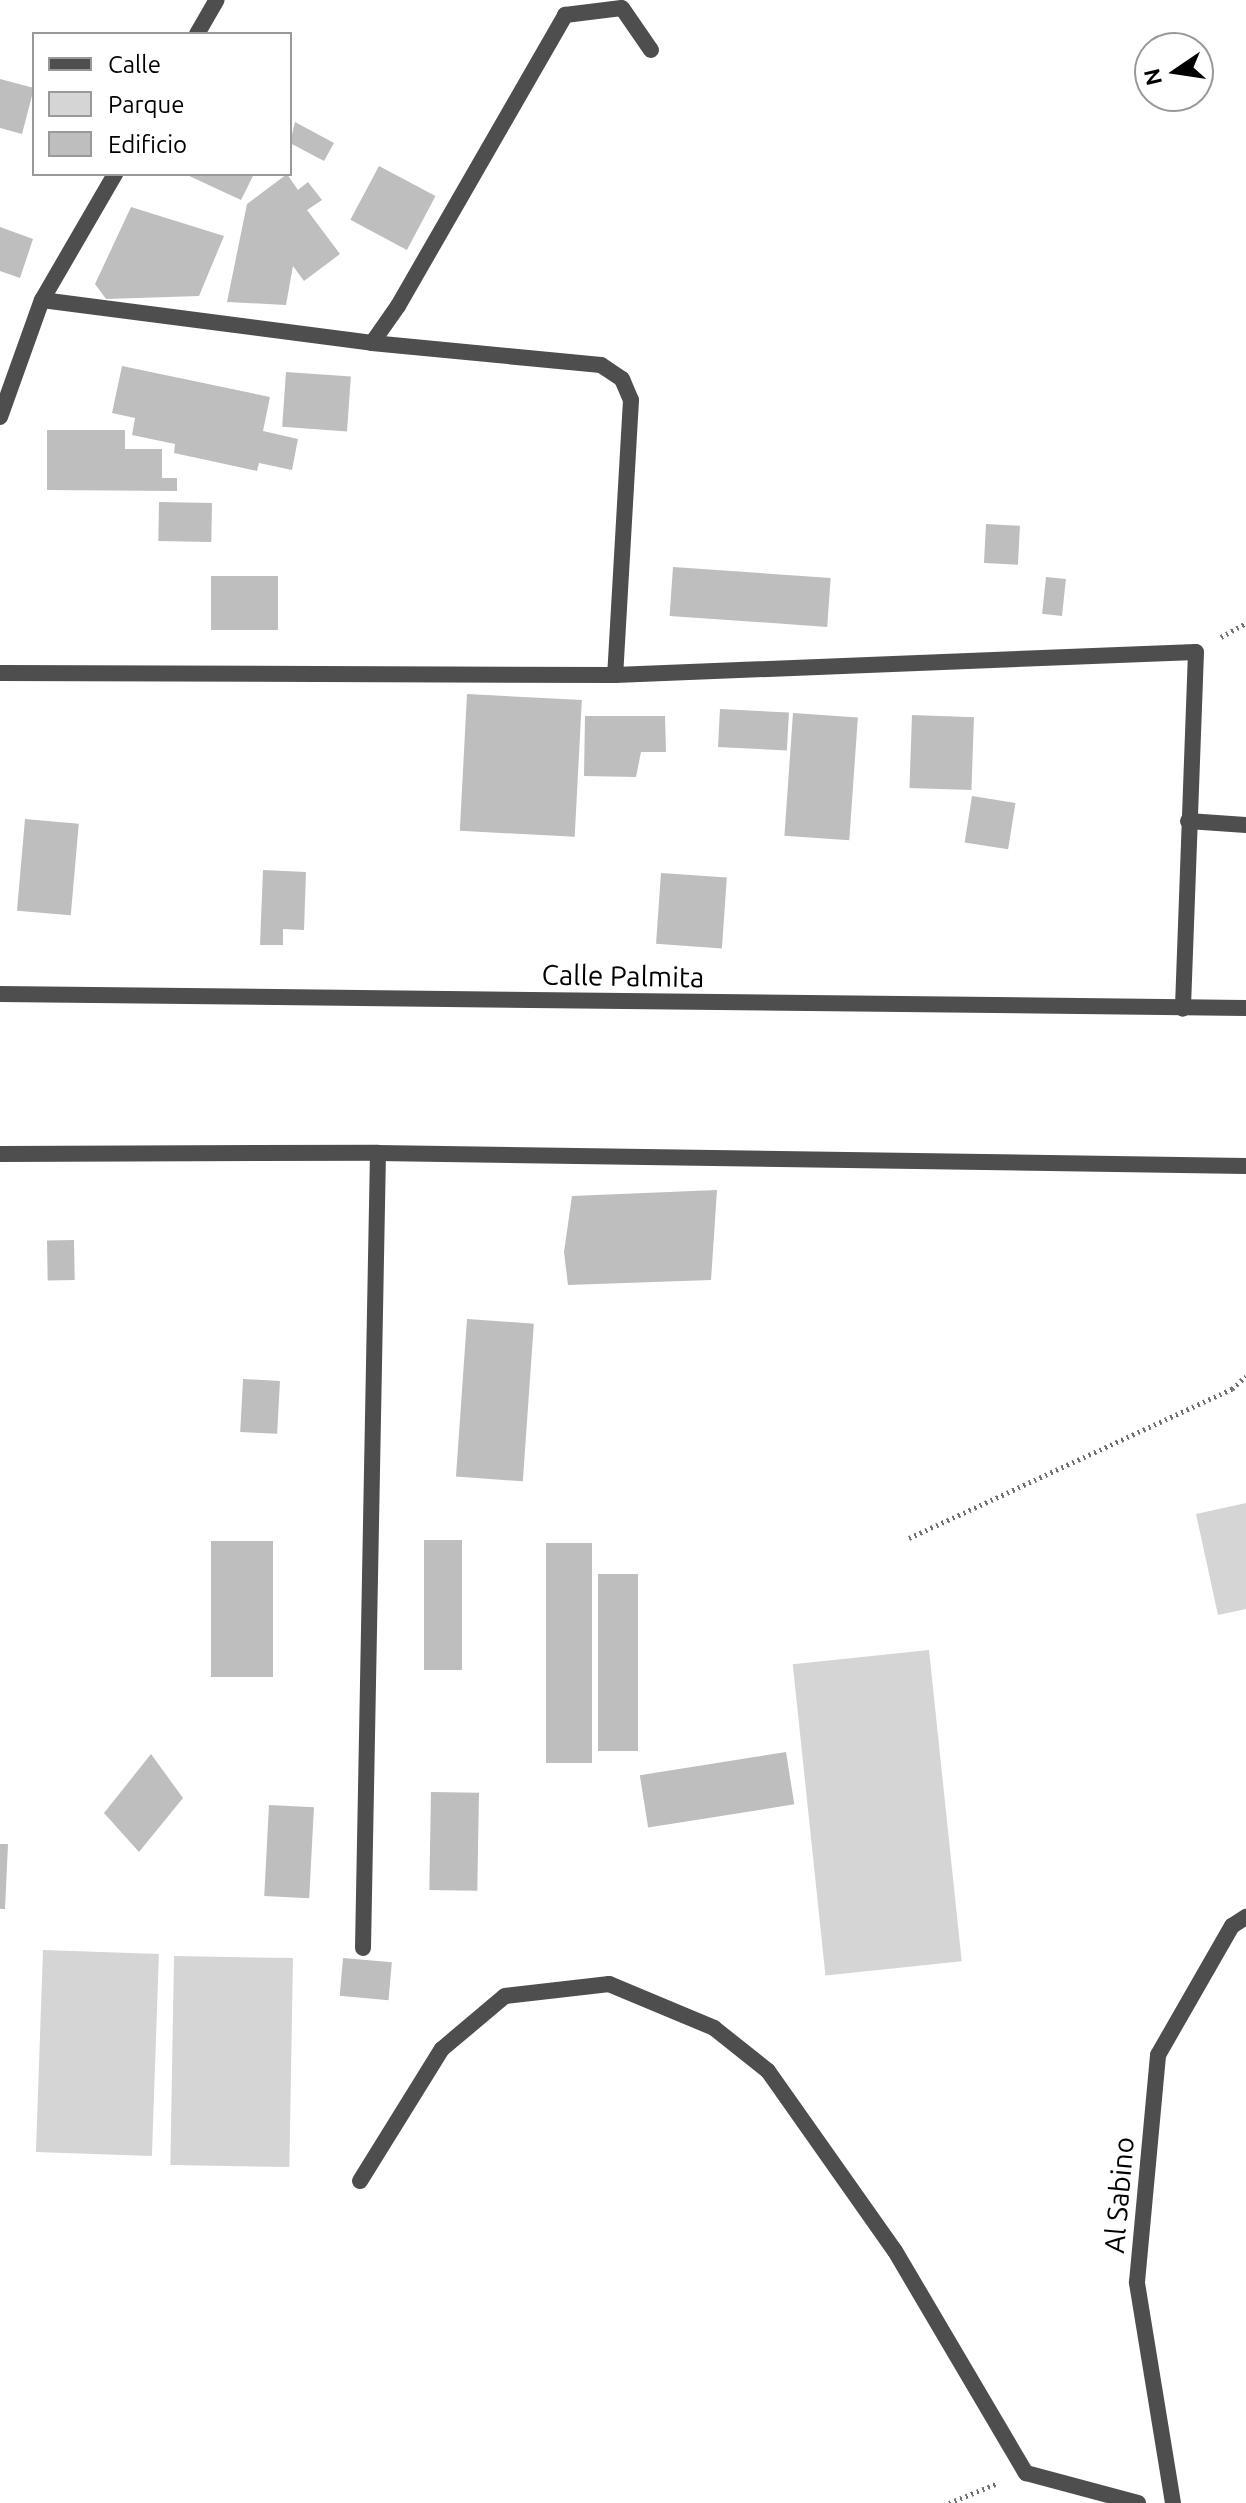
<!DOCTYPE html>
<style>
body{margin:0}
#map{position:relative;width:1246px;height:2503px;overflow:hidden;background:#fff;font-family:Ubuntu,sans-serif}
div>[style]{position:absolute}
.green>*{inset:0;background:#d5d5d5;transform-origin:0 0}
.building>*{inset:0;background:#bebebe;transform-origin:0 0}
.path>*{height:5px;margin-top:-2.5px;transform-origin:0;background:repeating-linear-gradient(90deg,#707070 0 2px,transparent 0 6px)}
.service>*{height:16px;margin:-8px;padding:0 8px;transform-origin:8px;border-radius:8px;background:#4e4e4e}
.minor>*{height:16px;margin:-8px;padding:0 8px;transform-origin:8px;border-radius:8px;background:#4e4e4e}
span{translate:-50% -50%;white-space:nowrap;text-align:center;line-height:1.15;-webkit-text-stroke:8px #fff;paint-order:stroke}
.street-label{font-size:28px;color:#000}
.legend{position:absolute;left:32px;top:32px;width:260px;height:144px;box-sizing:border-box;background:#fff;border:2px solid #999;margin:0;padding:10px 14px;list-style:none;font-size:24px;color:#000}
.legend li{display:flex;align-items:center;gap:16px;height:40px}
.legend b{width:40px;border:2px solid #999}
.north{position:absolute;left:1134px;top:32px;width:80px;height:80px;box-sizing:border-box;background:#fff;border:2px solid #999;border-radius:50%;rotate:257deg;font-size:22px;font-weight:700;line-height:32px;text-align:center;color:#000}
.north::after{content:'';display:block;margin:auto;width:28px;height:36px;background:#000;clip-path:polygon(50% 0,100% 100%,50% 72%,0 100%)}
</style>
<div id="map">
<div class="green">
<div style="clip-path:polygon(1246px 1503px,1246px 1609px,1218px 1615px,1196px 1514px)"></div>
<div style="left:929px;top:1650px;width:313px;height:137px;rotate:84deg"></div>
<div style="left:43px;top:1950px;width:116px;height:202px;rotate:2deg"></div>
<div style="left:174px;top:1956px;width:119px;height:209px;rotate:1deg"></div>
</div>
<div class="building">
<div style="clip-path:polygon(0 79px,34px 88px,22px 134px,0 128px)"></div>
<div style="clip-path:polygon(295px 122px,334px 143px,324px 161px,290px 143px)"></div>
<div style="left:379px;top:166px;width:64px;height:61px;rotate:28deg"></div>
<div style="clip-path:polygon(185px 174px,254px 174px,241px 200px)"></div>
<div style="clip-path:polygon(287px 174px,298px 190px,308px 182px,322px 200px,307px 210px,340px 254px,304px 281px,293px 266px,286px 305px,227px 302px,247px 204px)"></div>
<div style="clip-path:polygon(131px 207px,224px 236px,199px 296px,106px 299px,95px 284px)"></div>
<div style="clip-path:polygon(0 227px,33px 239px,20px 278px,0 271px)"></div>
<div style="clip-path:polygon(122px 366px,270px 397px,263px 431px,298px 439px,292px 470px,259px 463px,257px 471px,174px 453px,175px 444px,132px 435px,135px 418px,112px 413px)"></div>
<div style="left:286px;top:372px;width:65px;height:55px;rotate:4deg"></div>
<div style="clip-path:polygon(47px 430px,125px 430px,125px 449px,162px 449px,162px 478px,177px 478px,177px 491px,47px 490px)"></div>
<div style="left:159px;top:502px;width:53px;height:39px;rotate:1deg"></div>
<div style="left:986px;top:524px;width:34px;height:39px;rotate:3deg"></div>
<div style="left:673px;top:567px;width:158px;height:49px;rotate:4deg"></div>
<div style="left:211px;top:576px;width:67px;height:54px"></div>
<div style="left:1046px;top:577px;width:20px;height:37px;rotate:6deg"></div>
<div style="left:467px;top:694px;width:115px;height:137px;rotate:3deg"></div>
<div style="left:720px;top:709px;width:69px;height:38px;rotate:3deg"></div>
<div style="left:793px;top:713px;width:65px;height:123px;rotate:4deg"></div>
<div style="left:912px;top:715px;width:62px;height:73px;rotate:2deg"></div>
<div style="clip-path:polygon(585px 716px,665px 716px,666px 752px,641px 752px,636px 777px,584px 776px)"></div>
<div style="left:972px;top:796px;width:44px;height:47px;rotate:9deg"></div>
<div style="left:25px;top:819px;width:54px;height:92px;rotate:5deg"></div>
<div style="clip-path:polygon(263px 870px,306px 872px,304px 930px,283px 929px,283px 945px,260px 945px)"></div>
<div style="left:661px;top:873px;width:66px;height:71px;rotate:4deg"></div>
<div style="clip-path:polygon(717px 1190px,711px 1280px,568px 1285px,564px 1252px,572px 1196px)"></div>
<div style="left:74px;top:1240px;width:40px;height:27px;rotate:89deg"></div>
<div style="left:467px;top:1319px;width:67px;height:158px;rotate:4deg"></div>
<div style="left:243px;top:1379px;width:37px;height:53px;rotate:3deg"></div>
<div style="left:424px;top:1540px;width:38px;height:130px"></div>
<div style="left:211px;top:1541px;width:62px;height:136px"></div>
<div style="left:546px;top:1543px;width:46px;height:220px"></div>
<div style="left:598px;top:1574px;width:40px;height:177px"></div>
<div style="left:786px;top:1752px;width:53px;height:148px;rotate:81deg"></div>
<div style="clip-path:polygon(151px 1754px,183px 1798px,139px 1852px,104px 1813px)"></div>
<div style="left:431px;top:1792px;width:48px;height:98px;rotate:1deg"></div>
<div style="left:269px;top:1805px;width:45px;height:91px;rotate:3deg"></div>
<div style="clip-path:polygon(0 1844px,8px 1844px,5px 1909px,0 1909px)"></div>
<div style="left:343px;top:1958px;width:49px;height:38px;rotate:5deg"></div>
</div>
<div class="path">
<div style="left:1221px;top:637px;width:29px;rotate:-29deg"></div>
<div style="left:909px;top:1538px;width:356px;rotate:-24.8deg"></div>
<div style="left:1232px;top:1389px;width:19px;rotate:-43deg"></div>
<div style="left:949px;top:2503px;width:53px;rotate:-22.2deg"></div>
</div>
<div class="service">
<div style="left:372px;top:343px;width:45px;rotate:-54.9deg"></div>
<div style="left:398px;top:306px;width:336px;rotate:-60.1deg"></div>
<div style="left:565px;top:15px;width:57px;rotate:-7deg"></div>
<div style="left:622px;top:8px;width:51px;rotate:55.4deg"></div>
<div style="left:0;top:1154px;width:378px;rotate:-0.2deg"></div>
<div style="left:378px;top:1153px;width:868px;rotate:0.86deg"></div>
<div style="left:363px;top:1948px;width:795px;rotate:-88.92deg"></div>
<div style="left:360px;top:2181px;width:155px;rotate:-58.2deg"></div>
<div style="left:442px;top:2049px;width:82px;rotate:-40.1deg"></div>
<div style="left:505px;top:1996px;width:105px;rotate:-6.6deg"></div>
<div style="left:609px;top:1984px;width:114px;rotate:22.7deg"></div>
<div style="left:714px;top:2028px;width:69px;rotate:38.5deg"></div>
<div style="left:768px;top:2071px;width:220px;rotate:54.8deg"></div>
<div style="left:895px;top:2251px;width:258px;rotate:59.5deg"></div>
<div style="left:1026px;top:2473px;width:116px;rotate:15deg"></div>
</div>
<div class="minor">
<div style="left:197px;top:34px;width:39px;rotate:-60deg"></div>
<div style="left:42px;top:300px;width:333px;rotate:7.4deg"></div>
<div style="left:372px;top:343px;width:230px;rotate:5.5deg"></div>
<div style="left:601px;top:365px;width:25px;rotate:34deg"></div>
<div style="left:622px;top:379px;width:23px;rotate:67deg"></div>
<div style="left:631px;top:400px;width:275px;rotate:93.3deg"></div>
<div style="left:0;top:417px;width:124px;rotate:-70.3deg"></div>
<div style="left:42px;top:300px;width:146px;rotate:-59.9deg"></div>
<div style="left:0;top:673px;width:615px;rotate:0.19deg"></div>
<div style="left:615px;top:675px;width:581px;rotate:-2.27deg"></div>
<div style="left:1196px;top:652px;width:357px;rotate:92.1deg"></div>
<div style="left:1188px;top:821px;width:58px;rotate:3.9deg"></div>
<div style="left:0;top:994px;width:1246px;rotate:0.64deg"></div>
<div style="left:1173px;top:2503px;width:224px;rotate:-99.3deg"></div>
<div style="left:1137px;top:2282px;width:228px;rotate:-84.7deg"></div>
<div style="left:1158px;top:2055px;width:149px;rotate:-60.2deg"></div>
<div style="left:1232px;top:1926px;width:17px;rotate:-33deg"></div>
</div>
<div class="street-label">
<span style="left:623px;top:976px;rotate:1deg">Calle Palmita</span>
<span style="left:1119px;top:2195px;rotate:-85deg">Al Sabino</span>
</div>
<ul class="legend">
<li><b style="height:10px;background:#4e4e4e"></b>Calle</li>
<li><b style="height:22px;background:#d5d5d5"></b>Parque</li>
<li><b style="height:22px;background:#bebebe"></b>Edificio</li>
</ul>
<div class="north">N</div>
</div>
